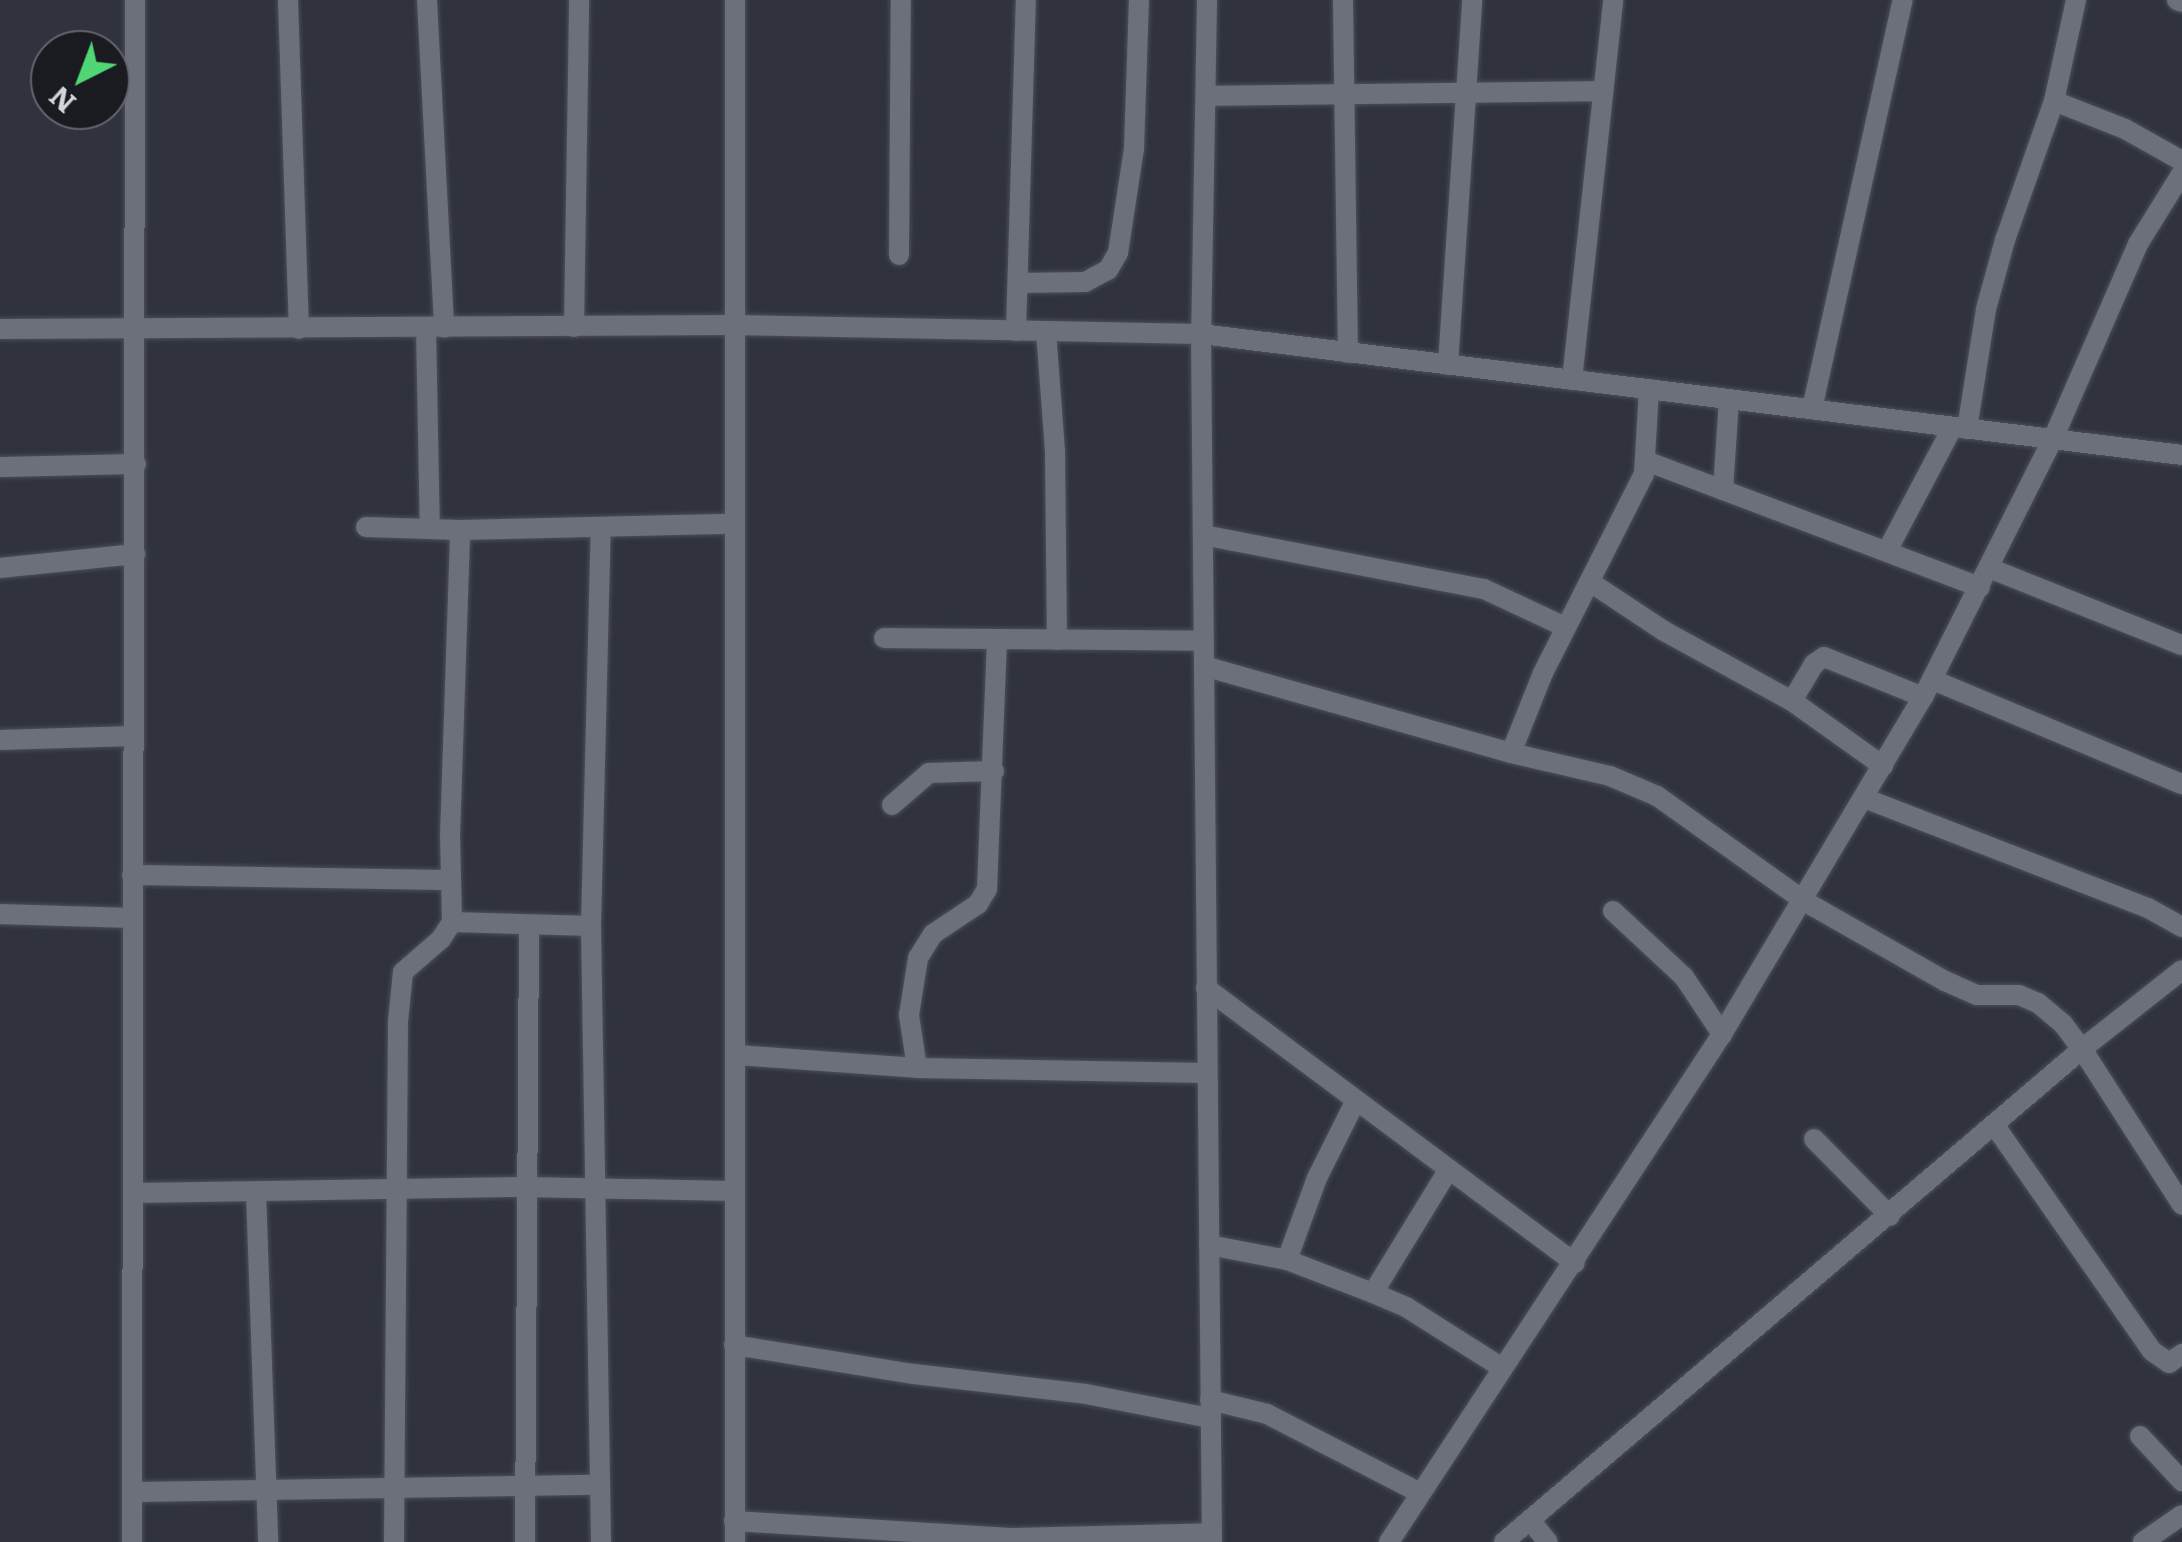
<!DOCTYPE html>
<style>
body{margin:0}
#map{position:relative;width:2182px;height:1542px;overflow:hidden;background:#30333d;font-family:Literata,serif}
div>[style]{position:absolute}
.roads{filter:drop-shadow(0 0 2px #4c4f57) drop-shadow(0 0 2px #4c4f57)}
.minor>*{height:20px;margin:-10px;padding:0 10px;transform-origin:10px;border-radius:10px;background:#6c707b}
span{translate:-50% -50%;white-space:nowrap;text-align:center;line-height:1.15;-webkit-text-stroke:9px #191b20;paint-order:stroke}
.north{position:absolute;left:30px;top:30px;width:100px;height:100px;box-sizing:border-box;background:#191b20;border:2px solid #63656b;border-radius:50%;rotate:222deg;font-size:28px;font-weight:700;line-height:40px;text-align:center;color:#d2d4db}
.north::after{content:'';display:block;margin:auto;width:35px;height:45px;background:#50d675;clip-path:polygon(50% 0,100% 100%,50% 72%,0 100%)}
</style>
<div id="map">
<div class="roads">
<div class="minor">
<div style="left:288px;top:0;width:329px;rotate:88.1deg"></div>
<div style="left:427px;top:0;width:328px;rotate:87deg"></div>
<div style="left:1207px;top:0;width:334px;rotate:91deg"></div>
<div style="left:1201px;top:334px;width:1208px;rotate:89.48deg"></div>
<div style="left:1343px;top:0;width:353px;rotate:89.2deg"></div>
<div style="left:2177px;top:0;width:5px;rotate:22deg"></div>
<div style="left:1207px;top:96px;width:395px;rotate:-0.7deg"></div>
<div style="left:2054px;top:101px;width:76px;rotate:21.5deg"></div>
<div style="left:2125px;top:129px;width:65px;rotate:29.3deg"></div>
<div style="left:899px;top:255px;width:255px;rotate:-89.6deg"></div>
<div style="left:1019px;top:283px;width:66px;rotate:-0.9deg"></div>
<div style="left:1085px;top:282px;width:26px;rotate:-28deg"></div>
<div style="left:1108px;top:270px;width:20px;rotate:-60deg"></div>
<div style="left:1118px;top:253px;width:105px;rotate:-81.3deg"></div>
<div style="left:1134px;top:149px;width:149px;rotate:-88.1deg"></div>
<div style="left:574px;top:327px;width:327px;rotate:-89.1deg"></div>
<div style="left:426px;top:328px;width:200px;rotate:88.9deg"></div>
<div style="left:0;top:329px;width:732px;rotate:-0.31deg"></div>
<div style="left:732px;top:325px;width:469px;rotate:1.1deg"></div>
<div style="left:1201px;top:334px;width:988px;rotate:7.03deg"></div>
<div style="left:1016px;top:331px;width:331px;rotate:-88.3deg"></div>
<div style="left:1046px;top:331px;width:121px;rotate:85.7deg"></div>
<div style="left:1055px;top:452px;width:188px;rotate:89.4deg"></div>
<div style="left:1448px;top:365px;width:366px;rotate:-86.2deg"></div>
<div style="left:1572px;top:380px;width:382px;rotate:-83.8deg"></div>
<div style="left:1812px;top:409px;width:419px;rotate:-77.5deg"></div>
<div style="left:1967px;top:429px;width:121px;rotate:-81deg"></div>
<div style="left:1986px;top:309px;width:72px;rotate:-74.6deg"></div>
<div style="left:2005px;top:240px;width:147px;rotate:-70.6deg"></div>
<div style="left:2054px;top:101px;width:103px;rotate:-77.7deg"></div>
<div style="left:1646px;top:461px;width:357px;rotate:20.7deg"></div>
<div style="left:0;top:467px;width:136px;rotate:-1.3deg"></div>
<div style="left:1723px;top:490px;width:91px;rotate:-86.2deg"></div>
<div style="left:366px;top:527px;width:94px;rotate:1.8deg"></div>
<div style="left:460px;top:530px;width:271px;rotate:-1.3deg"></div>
<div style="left:1203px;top:535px;width:286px;rotate:10.9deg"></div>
<div style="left:1484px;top:589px;width:89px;rotate:25.1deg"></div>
<div style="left:1887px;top:551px;width:139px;rotate:-62.1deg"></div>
<div style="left:0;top:568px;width:136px;rotate:-5.9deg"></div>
<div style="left:1989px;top:568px;width:208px;rotate:21.8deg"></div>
<div style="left:1590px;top:582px;width:89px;rotate:33.5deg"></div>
<div style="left:1664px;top:631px;width:146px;rotate:28.7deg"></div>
<div style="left:1792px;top:701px;width:43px;rotate:-59.3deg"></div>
<div style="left:1814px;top:664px;width:12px;rotate:-35deg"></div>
<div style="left:1824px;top:657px;width:107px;rotate:22deg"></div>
<div style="left:884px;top:638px;width:319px;rotate:0.5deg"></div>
<div style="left:1204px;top:666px;width:319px;rotate:15.8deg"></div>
<div style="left:1511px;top:753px;width:102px;rotate:13.1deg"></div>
<div style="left:1610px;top:776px;width:51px;rotate:23.1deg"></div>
<div style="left:1657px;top:796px;width:181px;rotate:35.5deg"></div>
<div style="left:1804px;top:901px;width:162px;rotate:29.6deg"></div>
<div style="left:1945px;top:981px;width:35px;rotate:24deg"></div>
<div style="left:1977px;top:995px;width:42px"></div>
<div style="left:2019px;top:995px;width:21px;rotate:23deg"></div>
<div style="left:2038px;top:1003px;width:33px;rotate:40deg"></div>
<div style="left:2063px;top:1024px;width:31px;rotate:53deg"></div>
<div style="left:2082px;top:1049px;width:185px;rotate:57.3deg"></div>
<div style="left:1933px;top:680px;width:270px;rotate:22.7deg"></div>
<div style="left:1792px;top:701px;width:112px;rotate:35.5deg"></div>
<div style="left:0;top:740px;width:133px;rotate:-1.7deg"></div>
<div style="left:1511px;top:753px;width:86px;rotate:-68.2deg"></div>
<div style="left:1543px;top:673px;width:223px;rotate:-63.1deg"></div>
<div style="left:1644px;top:474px;width:85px;rotate:-86.6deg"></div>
<div style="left:1864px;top:798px;width:305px;rotate:21.2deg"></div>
<div style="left:2148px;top:908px;width:39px;rotate:29deg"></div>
<div style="left:892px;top:805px;width:49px;rotate:-40.9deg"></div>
<div style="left:929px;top:773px;width:65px;rotate:-1.8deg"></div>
<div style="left:132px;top:875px;width:318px;rotate:0.9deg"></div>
<div style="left:1613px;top:911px;width:97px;rotate:42.9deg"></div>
<div style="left:1684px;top:977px;width:69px;rotate:56.3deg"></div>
<div style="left:0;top:914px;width:131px;rotate:1.7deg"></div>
<div style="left:452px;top:922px;width:139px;rotate:1.6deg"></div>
<div style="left:1206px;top:988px;width:460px;rotate:36.7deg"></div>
<div style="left:737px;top:1055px;width:180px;rotate:4.1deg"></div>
<div style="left:917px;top:1068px;width:290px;rotate:1deg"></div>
<div style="left:917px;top:1068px;width:54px;rotate:-98.6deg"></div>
<div style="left:909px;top:1015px;width:58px;rotate:-81deg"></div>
<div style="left:918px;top:958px;width:28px;rotate:-58deg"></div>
<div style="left:933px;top:934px;width:54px;rotate:-33.7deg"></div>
<div style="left:978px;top:904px;width:17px;rotate:-59deg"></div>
<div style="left:987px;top:889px;width:250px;rotate:-87.7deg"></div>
<div style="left:1995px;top:1126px;width:274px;rotate:55.1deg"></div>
<div style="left:2152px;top:1351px;width:21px;rotate:35deg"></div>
<div style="left:2169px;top:1363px;width:16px;rotate:-35deg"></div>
<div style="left:1814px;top:1139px;width:108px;rotate:45.4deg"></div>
<div style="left:256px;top:1192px;width:350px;rotate:88deg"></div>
<div style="left:135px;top:1193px;width:390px;rotate:-0.9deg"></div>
<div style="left:525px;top:1187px;width:208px;rotate:1.1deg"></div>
<div style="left:1209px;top:1245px;width:79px;rotate:10.9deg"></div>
<div style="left:1287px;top:1260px;width:92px;rotate:21deg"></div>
<div style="left:1373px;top:1293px;width:36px;rotate:23deg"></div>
<div style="left:1406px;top:1307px;width:112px;rotate:32.3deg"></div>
<div style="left:1287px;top:1260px;width:87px;rotate:-69.9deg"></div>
<div style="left:1317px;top:1178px;width:87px;rotate:-63.4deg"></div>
<div style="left:1373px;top:1293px;width:145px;rotate:-58.5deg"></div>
<div style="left:734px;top:1345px;width:182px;rotate:9.2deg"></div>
<div style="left:914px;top:1374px;width:173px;rotate:6.6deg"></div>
<div style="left:1086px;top:1394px;width:126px;rotate:11deg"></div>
<div style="left:1210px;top:1400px;width:59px;rotate:13.8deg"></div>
<div style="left:1267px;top:1414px;width:172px;rotate:27.3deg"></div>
<div style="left:2140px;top:1436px;width:62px;rotate:47deg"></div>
<div style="left:132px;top:1492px;width:468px;rotate:-0.9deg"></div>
<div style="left:1530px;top:1520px;width:28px;rotate:51deg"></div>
<div style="left:734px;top:1521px;width:281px;rotate:3.5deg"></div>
<div style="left:1014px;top:1538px;width:198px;rotate:-1.4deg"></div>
<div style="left:132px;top:1542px;width:1542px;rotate:-89.89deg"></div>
<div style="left:394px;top:1542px;width:520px;rotate:-89.56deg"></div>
<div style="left:398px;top:1022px;width:50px;rotate:-84.3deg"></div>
<div style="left:403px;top:972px;width:50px;rotate:-41deg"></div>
<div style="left:441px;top:939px;width:20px;rotate:-57deg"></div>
<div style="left:452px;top:922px;width:85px;rotate:-91.3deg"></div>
<div style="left:450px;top:837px;width:307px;rotate:-88.1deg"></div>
<div style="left:525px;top:1542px;width:616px;rotate:-89.63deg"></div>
<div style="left:601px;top:1542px;width:616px;rotate:-90.93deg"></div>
<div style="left:591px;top:926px;width:398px;rotate:-88.6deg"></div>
<div style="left:735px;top:1542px;width:1542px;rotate:-90deg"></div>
<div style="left:1389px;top:1542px;width:607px;rotate:-56.75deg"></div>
<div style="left:1722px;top:1034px;width:392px;rotate:-59.2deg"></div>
<div style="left:1923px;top:697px;width:287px;rotate:-63.3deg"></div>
<div style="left:2052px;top:441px;width:215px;rotate:-66.4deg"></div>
<div style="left:2138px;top:244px;width:84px;rotate:-58.2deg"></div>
<div style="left:1504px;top:1542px;width:760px;rotate:-40.46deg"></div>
<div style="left:2082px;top:1049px;width:127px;rotate:-38.3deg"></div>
<div style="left:2143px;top:1542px;width:47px;rotate:-34.7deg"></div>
</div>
</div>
<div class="north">N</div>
</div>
